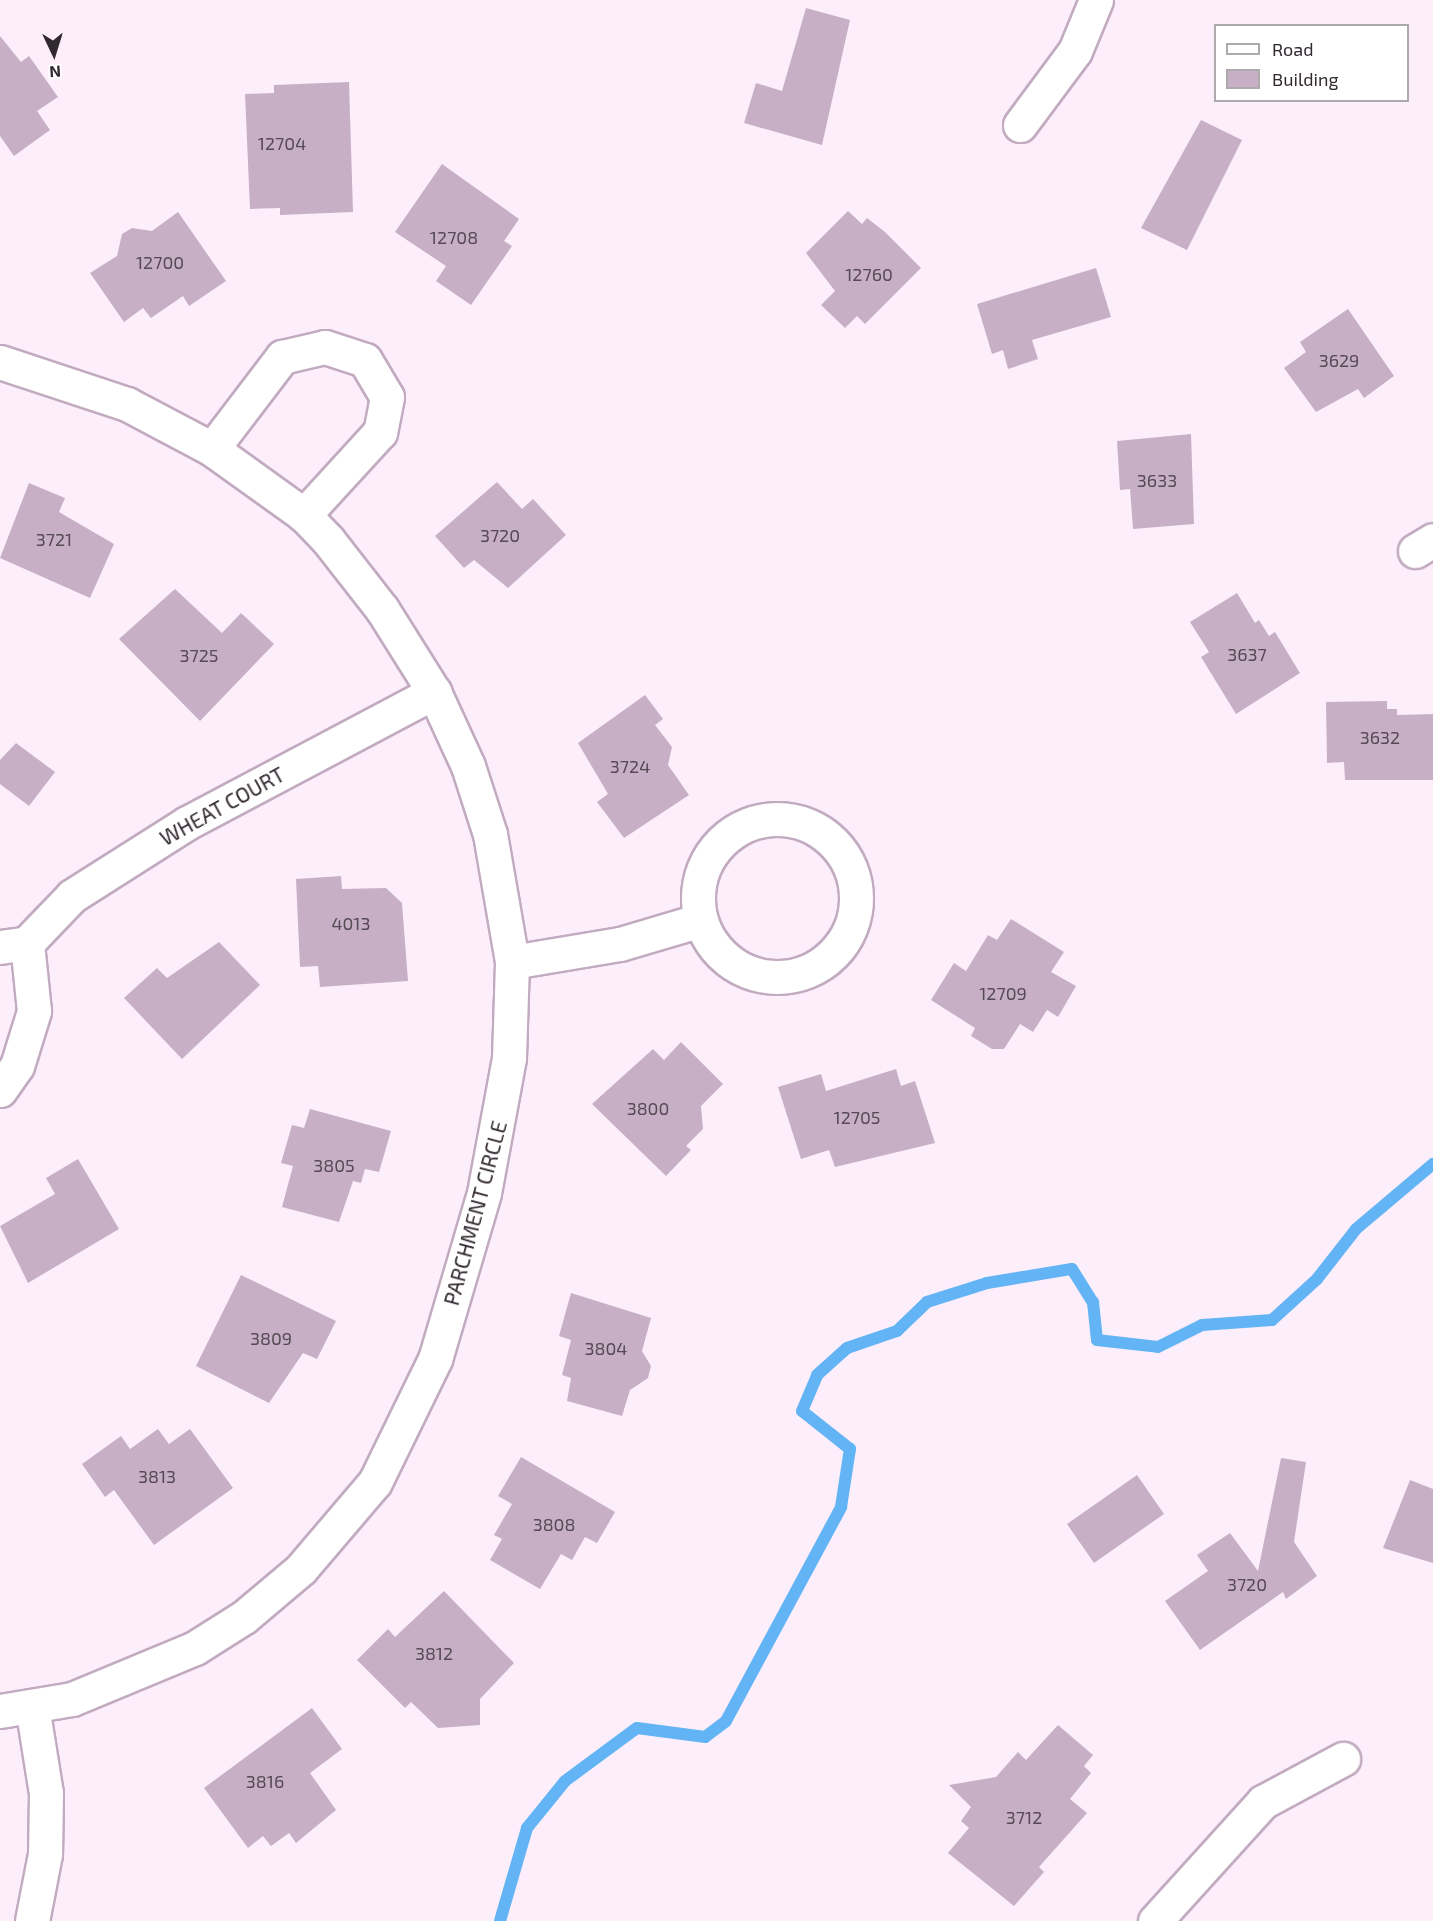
<!DOCTYPE html>
<style>
body{margin:0}
#map{position:relative;width:1433px;height:1921px;overflow:hidden;background:#fdeefb;font-family:"Exo 2",sans-serif}
div>[style]{position:absolute}
.stream>*{height:12px;margin:-6px;padding:0 6px;transform-origin:6px;border-radius:6px;background:#63b4f4}
.building>*{inset:0;background:#c7b0c5}
.roads{filter:drop-shadow(2px 0 #c2abc0) drop-shadow(-2px 0 #c2abc0) drop-shadow(0 2px #c2abc0) drop-shadow(0 -2px #c2abc0)}
.minor>*{height:33px;margin:-16.5px;padding:0 16.5px;transform-origin:16.5px;border-radius:16.5px;background:#fff}
.minor>.ring{margin:-16.5px;padding:0;box-sizing:content-box;background:none;border:33px solid #fff;border-radius:50%}
span{translate:-50% -50%;white-space:nowrap;text-align:center;line-height:1.15;-webkit-text-stroke:4.5px #fff;paint-order:stroke}
.number-label{font-size:18px;color:#564a55}
.number-label span{-webkit-text-stroke-width:0}
.street-label{font-size:21px;color:#312830}
.legend{position:absolute;left:1214px;top:24px;width:195px;height:78px;box-sizing:border-box;background:#fff;border:2px solid #ada9ac;margin:0;padding:8px 10px;list-style:none;font-size:18px;color:#312830}
.legend li{display:flex;align-items:center;gap:12px;height:30px}
.legend b{width:30px;border:2px solid #ada9ac}
.north{position:absolute;left:24px;top:24px;width:60px;height:60px;-webkit-text-stroke:4px #fff;paint-order:stroke;rotate:176deg;font-size:16px;font-weight:700;line-height:24px;text-align:center;color:#312830}
.north::after{content:'';display:block;margin:auto;width:21px;height:27px;background:#312830;clip-path:polygon(50% 0,100% 100%,50% 72%,0 100%)}
</style>
<div id="map">
<div class="stream">
<i style="left:500px;top:1921px;width:97px;rotate:-73.8deg"></i>
<i style="left:527px;top:1828px;width:60px;rotate:-51deg"></i>
<i style="left:565px;top:1781px;width:89px;rotate:-36.4deg"></i>
<i style="left:637px;top:1728px;width:69px;rotate:7.5deg"></i>
<i style="left:705px;top:1737px;width:26px;rotate:-37deg"></i>
<i style="left:726px;top:1721px;width:243px;rotate:-61.7deg"></i>
<i style="left:841px;top:1507px;width:59px;rotate:-81.2deg"></i>
<i style="left:850px;top:1449px;width:61px;rotate:-141.6deg"></i>
<i style="left:802px;top:1411px;width:39px;rotate:-67deg"></i>
<i style="left:817px;top:1375px;width:40px;rotate:-42deg"></i>
<i style="left:847px;top:1348px;width:53px;rotate:-18.8deg"></i>
<i style="left:897px;top:1331px;width:42px;rotate:-44deg"></i>
<i style="left:927px;top:1302px;width:63px;rotate:-17.6deg"></i>
<i style="left:987px;top:1283px;width:86px;rotate:-9.4deg"></i>
<i style="left:1072px;top:1269px;width:39px;rotate:58deg"></i>
<i style="left:1093px;top:1302px;width:38px;rotate:84deg"></i>
<i style="left:1097px;top:1340px;width:61px;rotate:6.5deg"></i>
<i style="left:1158px;top:1347px;width:49px;rotate:-26.6deg"></i>
<i style="left:1202px;top:1325px;width:70px;rotate:-4.1deg"></i>
<i style="left:1272px;top:1320px;width:61px;rotate:-42.3deg"></i>
<i style="left:1317px;top:1279px;width:63px;rotate:-52deg"></i>
<i style="left:1356px;top:1229px;width:101px;rotate:-40.2deg"></i>
</div>
<div class="building">
<i style="clip-path:polygon(806px 8px,850px 20px,822px 145px,744px 123px,756px 83px,782px 91px)"></i>
<i style="clip-path:polygon(0 36px,21px 62px,29px 56px,58px 97px,37px 111px,50px 130px,14px 156px,0 136px)"></i>
<i style="clip-path:polygon(349px 82px,353px 212px,280px 215px,280px 208px,250px 209px,245px 94px,274px 93px,274px 85px)"></i>
<i style="clip-path:polygon(1201px 120px,1242px 140px,1187px 250px,1141px 228px)"></i>
<i style="clip-path:polygon(442px 164px,519px 219px,504px 241px,512px 246px,471px 305px,436px 281px,446px 266px,395px 232px)"></i>
<i style="clip-path:polygon(848px 211px,862px 224px,867px 218px,885px 232px,921px 268px,865px 324px,857px 316px,845px 328px,821px 305px,835px 291px,806px 253px)"></i>
<i style="clip-path:polygon(178px 212px,226px 281px,189px 306px,183px 296px,151px 318px,143px 308px,124px 322px,90px 273px,117px 256px,122px 234px,132px 228px,152px 231px)"></i>
<i style="clip-path:polygon(1096px 268px,1111px 317px,1032px 340px,1038px 359px,1008px 369px,1003px 350px,992px 354px,977px 304px)"></i>
<i style="clip-path:polygon(1348px 309px,1394px 376px,1364px 398px,1358px 389px,1316px 412px,1284px 368px,1306px 352px,1300px 342px)"></i>
<i style="clip-path:polygon(1191px 434px,1194px 524px,1133px 529px,1130px 489px,1120px 490px,1117px 441px)"></i>
<i style="clip-path:polygon(497px 482px,522px 509px,533px 499px,566px 535px,508px 588px,474px 560px,464px 568px,435px 536px)"></i>
<i style="clip-path:polygon(29px 483px,65px 498px,59px 512px,114px 544px,90px 598px,0 558px)"></i>
<i style="clip-path:polygon(175px 589px,222px 633px,241px 613px,274px 644px,200px 721px,119px 639px)"></i>
<i style="clip-path:polygon(1237px 593px,1255px 623px,1259px 620px,1269px 636px,1275px 632px,1300px 673px,1236px 714px,1201px 657px,1209px 652px,1190px 622px)"></i>
<i style="clip-path:polygon(645px 695px,663px 719px,655px 725px,672px 747px,668px 765px,689px 795px,624px 838px,597px 802px,608px 794px,578px 743px)"></i>
<i style="clip-path:polygon(1387px 701px,1387px 709px,1397px 709px,1397px 715px,1433px 714px,1433px 780px,1345px 780px,1344px 762px,1327px 763px,1326px 702px)"></i>
<i style="clip-path:polygon(16px 743px,55px 772px,29px 806px,0 784px,0 760px)"></i>
<i style="clip-path:polygon(341px 876px,342px 889px,386px 888px,402px 903px,408px 981px,320px 987px,318px 966px,300px 967px,296px 879px)"></i>
<i style="clip-path:polygon(1011px 919px,1064px 952px,1051px 972px,1076px 986px,1058px 1017px,1047px 1010px,1033px 1032px,1020px 1024px,1004px 1049px,992px 1049px,971px 1036px,975px 1028px,931px 1000px,954px 963px,966px 971px,988px 935px,997px 940px)"></i>
<i style="clip-path:polygon(219px 942px,260px 985px,182px 1059px,124px 998px,157px 968px,167px 978px)"></i>
<i style="clip-path:polygon(681px 1042px,723px 1084px,701px 1106px,703px 1129px,686px 1146px,691px 1150px,666px 1176px,592px 1104px,653px 1049px,664px 1060px)"></i>
<i style="clip-path:polygon(896px 1069px,901px 1086px,915px 1081px,935px 1143px,835px 1167px,829px 1150px,801px 1159px,778px 1087px,821px 1074px,826px 1091px)"></i>
<i style="clip-path:polygon(310px 1109px,391px 1131px,379px 1172px,365px 1169px,361px 1183px,353px 1181px,339px 1222px,282px 1207px,293px 1166px,281px 1163px,292px 1125px,304px 1128px)"></i>
<i style="clip-path:polygon(78px 1159px,119px 1229px,28px 1283px,0 1226px,55px 1194px,46px 1178px)"></i>
<i style="clip-path:polygon(241px 1275px,336px 1321px,317px 1359px,303px 1353px,269px 1403px,196px 1366px)"></i>
<i style="clip-path:polygon(571px 1293px,651px 1318px,642px 1351px,651px 1366px,648px 1378px,630px 1390px,622px 1416px,567px 1401px,571px 1378px,562px 1375px,571px 1340px,559px 1336px)"></i>
<i style="clip-path:polygon(158px 1429px,169px 1444px,190px 1429px,233px 1488px,154px 1545px,114px 1490px,105px 1497px,82px 1464px,121px 1436px,130px 1449px)"></i>
<i style="clip-path:polygon(521px 1457px,615px 1512px,597px 1543px,585px 1537px,572px 1560px,561px 1554px,540px 1589px,490px 1560px,502px 1539px,494px 1535px,512px 1504px,498px 1496px)"></i>
<i style="clip-path:polygon(1281px 1458px,1306px 1462px,1294px 1542px,1317px 1576px,1286px 1599px,1283px 1592px,1200px 1650px,1165px 1601px,1208px 1571px,1197px 1555px,1230px 1533px,1258px 1571px)"></i>
<i style="clip-path:polygon(1137px 1475px,1164px 1514px,1094px 1563px,1067px 1524px)"></i>
<i style="clip-path:polygon(1410px 1480px,1433px 1489px,1433px 1563px,1383px 1548px)"></i>
<i style="clip-path:polygon(444px 1591px,514px 1663px,480px 1699px,480px 1725px,438px 1728px,411px 1702px,405px 1708px,357px 1660px,388px 1629px,395px 1637px)"></i>
<i style="clip-path:polygon(312px 1708px,342px 1749px,310px 1773px,336px 1810px,296px 1843px,289px 1833px,271px 1846px,263px 1836px,248px 1848px,204px 1788px)"></i>
<i style="clip-path:polygon(1058px 1725px,1093px 1755px,1084px 1766px,1091px 1773px,1070px 1799px,1087px 1813px,1039px 1867px,1044px 1872px,1014px 1906px,948px 1853px,969px 1828px,961px 1821px,971px 1807px,949px 1785px,996px 1777px,1018px 1752px,1026px 1760px)"></i>
</div>
<div class="roads">
<div class="minor">
<i style="left:1020px;top:125px;width:92px;rotate:-53.4deg"></i>
<i style="left:1075px;top:51px;width:55px;rotate:-67.6deg"></i>
<i style="left:0;top:362px;width:134px;rotate:18.3deg"></i>
<i style="left:127px;top:404px;width:96px;rotate:27.9deg"></i>
<i style="left:212px;top:449px;width:113px;rotate:35.7deg"></i>
<i style="left:304px;top:515px;width:35px;rotate:46deg"></i>
<i style="left:328px;top:540px;width:88px;rotate:52deg"></i>
<i style="left:382px;top:609px;width:98px;rotate:57.9deg"></i>
<i style="left:434px;top:692px;width:81px;rotate:65.3deg"></i>
<i style="left:468px;top:766px;width:71px;rotate:72.1deg"></i>
<i style="left:490px;top:834px;width:130px;rotate:80.2deg"></i>
<i style="left:512px;top:962px;width:96px;rotate:91.8deg"></i>
<i style="left:509px;top:1058px;width:137px;rotate:100.5deg"></i>
<i style="left:484px;top:1193px;width:173px;rotate:106.4deg"></i>
<i style="left:435px;top:1359px;width:137px;rotate:116deg"></i>
<i style="left:375px;top:1482px;width:114px;rotate:130.4deg"></i>
<i style="left:301px;top:1569px;width:75px;rotate:139.9deg"></i>
<i style="left:244px;top:1617px;width:58px;rotate:147.7deg"></i>
<i style="left:195px;top:1648px;width:133px;rotate:157.5deg"></i>
<i style="left:72px;top:1699px;width:73px;rotate:170.5deg"></i>
<i style="left:212px;top:449px;width:116px;rotate:-52.7deg"></i>
<i style="left:282px;top:357px;width:44px;rotate:-13.1deg"></i>
<i style="left:325px;top:347px;width:42px;rotate:18deg"></i>
<i style="left:365px;top:360px;width:43px;rotate:59.3deg"></i>
<i style="left:387px;top:397px;width:36px;rotate:101deg"></i>
<i style="left:380px;top:432px;width:113px;rotate:132.5deg"></i>
<i style="left:1415px;top:551px;width:21px;rotate:-31deg"></i>
<i class="ring" style="left:698px;top:819px;width:125px;height:125px"></i>
<i style="left:0;top:947px;width:27px;rotate:-8deg"></i>
<i style="left:27px;top:943px;width:65px;rotate:-46.2deg"></i>
<i style="left:72px;top:896px;width:136px;rotate:-32.4deg"></i>
<i style="left:187px;top:823px;width:280px;rotate:-27.9deg"></i>
<i style="left:512px;top:962px;width:109px;rotate:-9.5deg"></i>
<i style="left:620px;top:944px;width:84px;rotate:-16.5deg"></i>
<i style="left:0;top:1090px;width:29px;rotate:-55deg"></i>
<i style="left:17px;top:1066px;width:58px;rotate:-72.8deg"></i>
<i style="left:34px;top:1011px;width:68px;rotate:-95.9deg"></i>
<i style="left:32px;top:1706px;width:88px;rotate:80.9deg"></i>
<i style="left:46px;top:1793px;width:61px;rotate:90.9deg"></i>
<i style="left:45px;top:1854px;width:68px;rotate:101deg"></i>
<i style="left:1155px;top:1921px;width:161px;rotate:-47.8deg"></i>
<i style="left:1263px;top:1802px;width:91px;rotate:-28.3deg"></i>
</div>
</div>
<div class="number-label">
<span style="left:282px;top:143px">12704</span>
<span style="left:454px;top:237px">12708</span>
<span style="left:160px;top:262px">12700</span>
<span style="left:869px;top:274px">12760</span>
<span style="left:1339px;top:360px">3629</span>
<span style="left:1157px;top:480px">3633</span>
<span style="left:500px;top:535px">3720</span>
<span style="left:54px;top:539px">3721</span>
<span style="left:1247px;top:654px">3637</span>
<span style="left:199px;top:655px">3725</span>
<span style="left:1380px;top:737px">3632</span>
<span style="left:630px;top:766px">3724</span>
<span style="left:351px;top:923px">4013</span>
<span style="left:1003px;top:993px">12709</span>
<span style="left:648px;top:1108px">3800</span>
<span style="left:857px;top:1117px">12705</span>
<span style="left:334px;top:1165px">3805</span>
<span style="left:271px;top:1338px">3809</span>
<span style="left:606px;top:1348px">3804</span>
<span style="left:157px;top:1476px">3813</span>
<span style="left:554px;top:1524px">3808</span>
<span style="left:1247px;top:1584px">3720</span>
<span style="left:434px;top:1653px">3812</span>
<span style="left:265px;top:1781px">3816</span>
<span style="left:1024px;top:1817px">3712</span>
</div>
<div class="street-label">
<span style="left:222px;top:806px;rotate:-29deg">WHEAT COURT</span>
<span style="left:475px;top:1213px;rotate:-75deg">PARCHMENT CIRCLE</span>
</div>
<ul class="legend">
<li><b style="height:8px;background:#fff"></b>Road</li>
<li><b style="height:16px;background:#c7b0c5"></b>Building</li>
</ul>
<div class="north">N</div>
</div>
